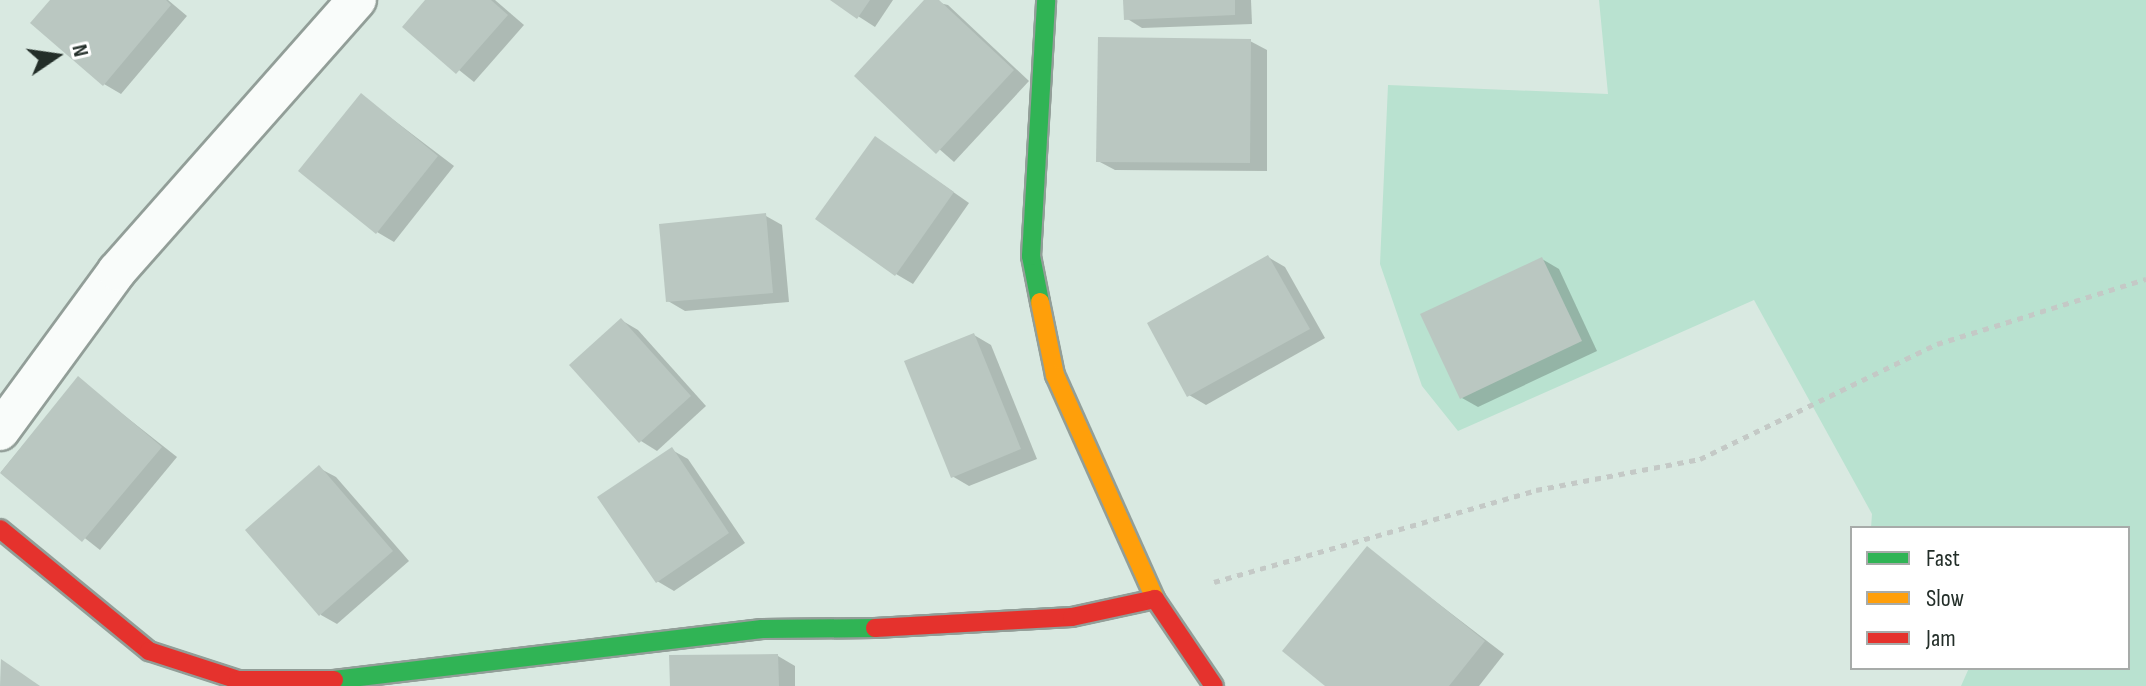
<!DOCTYPE html>
<style>
body{margin:0}
#map{position:relative;width:2146px;height:686px;overflow:hidden;background:#d9e9e1;font-family:"Sofia Sans Condensed",sans-serif}
div>[style]{position:absolute}
.green>*{inset:0;background:#b9e2d0}
.shadow>*{inset:0;background:#0003}
.building>*{inset:0;background:#bac7c1}
.path>*{height:5px;margin-top:-2.5px;transform-origin:0;background:repeating-linear-gradient(90deg,#c4c9c6 0 6px,transparent 0 12px)}
.roads{filter:drop-shadow(2px 0 #929e98) drop-shadow(-2px 0 #929e98) drop-shadow(0 2px #929e98) drop-shadow(0 -2px #929e98)}
.lane>*{height:38px;margin:-19px;padding:0 19px;transform-origin:19px;border-radius:19px;background:#f9fcfa}
.fast>*{height:18px;margin:-9px;padding:0 9px;transform-origin:9px;border-radius:9px;background:#30b455}
.slow>*{height:18px;margin:-9px;padding:0 9px;transform-origin:9px;border-radius:9px;background:#ff9f0a}
.jam>*{height:18px;margin:-9px;padding:0 9px;transform-origin:9px;border-radius:9px;background:#e5322d}
span{translate:-50% -50%;white-space:nowrap;text-align:center;line-height:1.15;-webkit-text-stroke:8px #fff;paint-order:stroke}
.legend{position:absolute;left:1850px;top:526px;width:280px;height:144px;box-sizing:border-box;background:#fff;border:2px solid #a7aba9;margin:0;padding:10px 14px;list-style:none;font-size:24px;color:#232e29}
.legend li{display:flex;align-items:center;gap:16px;height:40px}
.legend b{width:40px;border:2px solid #a7aba9}
.north{position:absolute;left:16px;top:16px;width:80px;height:80px;-webkit-text-stroke:6px #fff;paint-order:stroke;rotate:77deg;font-size:22px;font-weight:700;line-height:32px;text-align:center;color:#232e29}
.north::after{content:'';display:block;margin:auto;width:28px;height:36px;background:#232e29;clip-path:polygon(50% 0,100% 100%,50% 72%,0 100%)}
</style>
<div id="map">
<div class="green">
<i style="clip-path:polygon(1599px 0,2146px 0,2146px 686px,1961px 686px,1969px 668px,2128px 668px,2128px 528px,1871px 528px,1872px 514px,1754px 300px,1458px 431px,1422px 386px,1380px 264px,1388px 85px,1608px 94px)"></i>
</div>
<div class="shadow">
<i style="clip-path:polygon(53px 0,168px 0,187px 16px,121px 94px,104px 84px)"></i>
<i style="clip-path:polygon(427px 0,495px 0,524px 25px,474px 82px,404px 26px)"></i>
<i style="clip-path:polygon(833px 0,893px 0,875px 27px)"></i>
<i style="clip-path:polygon(927px 0,948px 5px,1029px 81px,954px 162px,856px 76px)"></i>
<i style="clip-path:polygon(1125px 0,1251px 0,1252px 24px,1142px 28px,1126px 18px)"></i>
<i style="clip-path:polygon(1250px 41px,1267px 50px,1267px 171px,1115px 170px,1098px 161px)"></i>
<i style="clip-path:polygon(362px 96px,454px 166px,394px 242px,377px 232px)"></i>
<i style="clip-path:polygon(876px 138px,969px 203px,913px 284px,896px 274px)"></i>
<i style="clip-path:polygon(766px 216px,782px 225px,789px 302px,685px 311px,668px 301px)"></i>
<i style="clip-path:polygon(1268px 257px,1285px 267px,1325px 338px,1206px 405px,1189px 395px)"></i>
<i style="clip-path:polygon(1542px 259px,1559px 269px,1597px 351px,1478px 407px,1462px 398px)"></i>
<i style="clip-path:polygon(621px 320px,638px 330px,706px 406px,657px 451px,641px 441px)"></i>
<i style="clip-path:polygon(974px 335px,991px 345px,1037px 459px,969px 486px,952px 476px)"></i>
<i style="clip-path:polygon(78px 379px,177px 457px,100px 550px,1px 472px)"></i>
<i style="clip-path:polygon(672px 450px,688px 459px,745px 543px,674px 591px,657px 581px)"></i>
<i style="clip-path:polygon(319px 468px,336px 477px,409px 561px,337px 624px,321px 615px)"></i>
<i style="clip-path:polygon(1367px 549px,1504px 654px,1479px 686px,1328px 686px)"></i>
<i style="clip-path:polygon(778px 656px,795px 666px,795px 686px,672px 686px)"></i>
</div>
<div class="building">
<i style="clip-path:polygon(50px 0,166px 0,171px 5px,103px 86px,30px 23px)"></i>
<i style="clip-path:polygon(425px 0,491px 0,508px 15px,456px 74px,402px 27px)"></i>
<i style="clip-path:polygon(830px 0,870px 0,857px 19px)"></i>
<i style="clip-path:polygon(924px 0,939px 0,1014px 70px,936px 154px,854px 76px)"></i>
<i style="clip-path:polygon(1123px 0,1235px 0,1235px 15px,1124px 20px)"></i>
<i style="clip-path:polygon(1098px 37px,1251px 39px,1250px 163px,1096px 162px)"></i>
<i style="clip-path:polygon(361px 93px,438px 156px,376px 234px,298px 171px)"></i>
<i style="clip-path:polygon(875px 136px,954px 192px,895px 276px,815px 219px)"></i>
<i style="clip-path:polygon(766px 213px,773px 293px,666px 302px,659px 224px)"></i>
<i style="clip-path:polygon(1268px 255px,1310px 329px,1187px 397px,1147px 323px)"></i>
<i style="clip-path:polygon(1542px 257px,1582px 341px,1460px 399px,1420px 314px)"></i>
<i style="clip-path:polygon(621px 318px,691px 396px,639px 443px,569px 365px)"></i>
<i style="clip-path:polygon(974px 333px,1021px 449px,951px 478px,904px 361px)"></i>
<i style="clip-path:polygon(78px 376px,162px 447px,82px 542px,0 473px)"></i>
<i style="clip-path:polygon(672px 447px,729px 533px,656px 583px,597px 497px)"></i>
<i style="clip-path:polygon(319px 465px,393px 551px,319px 616px,245px 530px)"></i>
<i style="clip-path:polygon(1367px 546px,1485px 641px,1449px 686px,1325px 686px,1282px 651px)"></i>
<i style="clip-path:polygon(778px 654px,779px 686px,670px 686px,669px 655px)"></i>
<i style="clip-path:polygon(1px 659px,40px 686px,0 686px)"></i>
</div>
<div class="path">
<i style="left:1214px;top:582px;width:335px;rotate:-15.9deg"></i>
<i style="left:1536px;top:490px;width:167px;rotate:-10.7deg"></i>
<i style="left:1700px;top:459px;width:263px;rotate:-25.9deg"></i>
<i style="left:1937px;top:344px;width:219px;rotate:-17.3deg"></i>
</div>
<div class="roads">
<div class="lane">
<i style="left:0;top:431px;width:198px;rotate:-53.8deg"></i>
<i style="left:117px;top:271px;width:362px;rotate:-48.5deg"></i>
</div>
<div class="fast">
<i style="left:1040px;top:302px;width:47px;rotate:-101.1deg"></i>
<i style="left:1031px;top:256px;width:256px;rotate:-86.6deg"></i>
<i style="left:334px;top:680px;width:431px;rotate:-6.8deg"></i>
<i style="left:762px;top:629px;width:113px;rotate:-0.5deg"></i>
</div>
<div class="slow">
<i style="left:1040px;top:302px;width:75px;rotate:78.4deg"></i>
<i style="left:1055px;top:375px;width:245px;rotate:65.9deg"></i>
</div>
<div class="jam">
<i style="left:0;top:529px;width:193px;rotate:39.3deg"></i>
<i style="left:149px;top:651px;width:94px;rotate:18deg"></i>
<i style="left:238px;top:680px;width:96px"></i>
<i style="left:875px;top:628px;width:197px;rotate:-3.2deg"></i>
<i style="left:1072px;top:617px;width:85px;rotate:-12.2deg"></i>
<i style="left:1155px;top:599px;width:105px;rotate:55.9deg"></i>
</div>
</div>
<ul class="legend">
<li><b style="height:10px;background:#30b455"></b>Fast</li>
<li><b style="height:10px;background:#ff9f0a"></b>Slow</li>
<li><b style="height:10px;background:#e5322d"></b>Jam</li>
</ul>
<div class="north">N</div>
</div>
